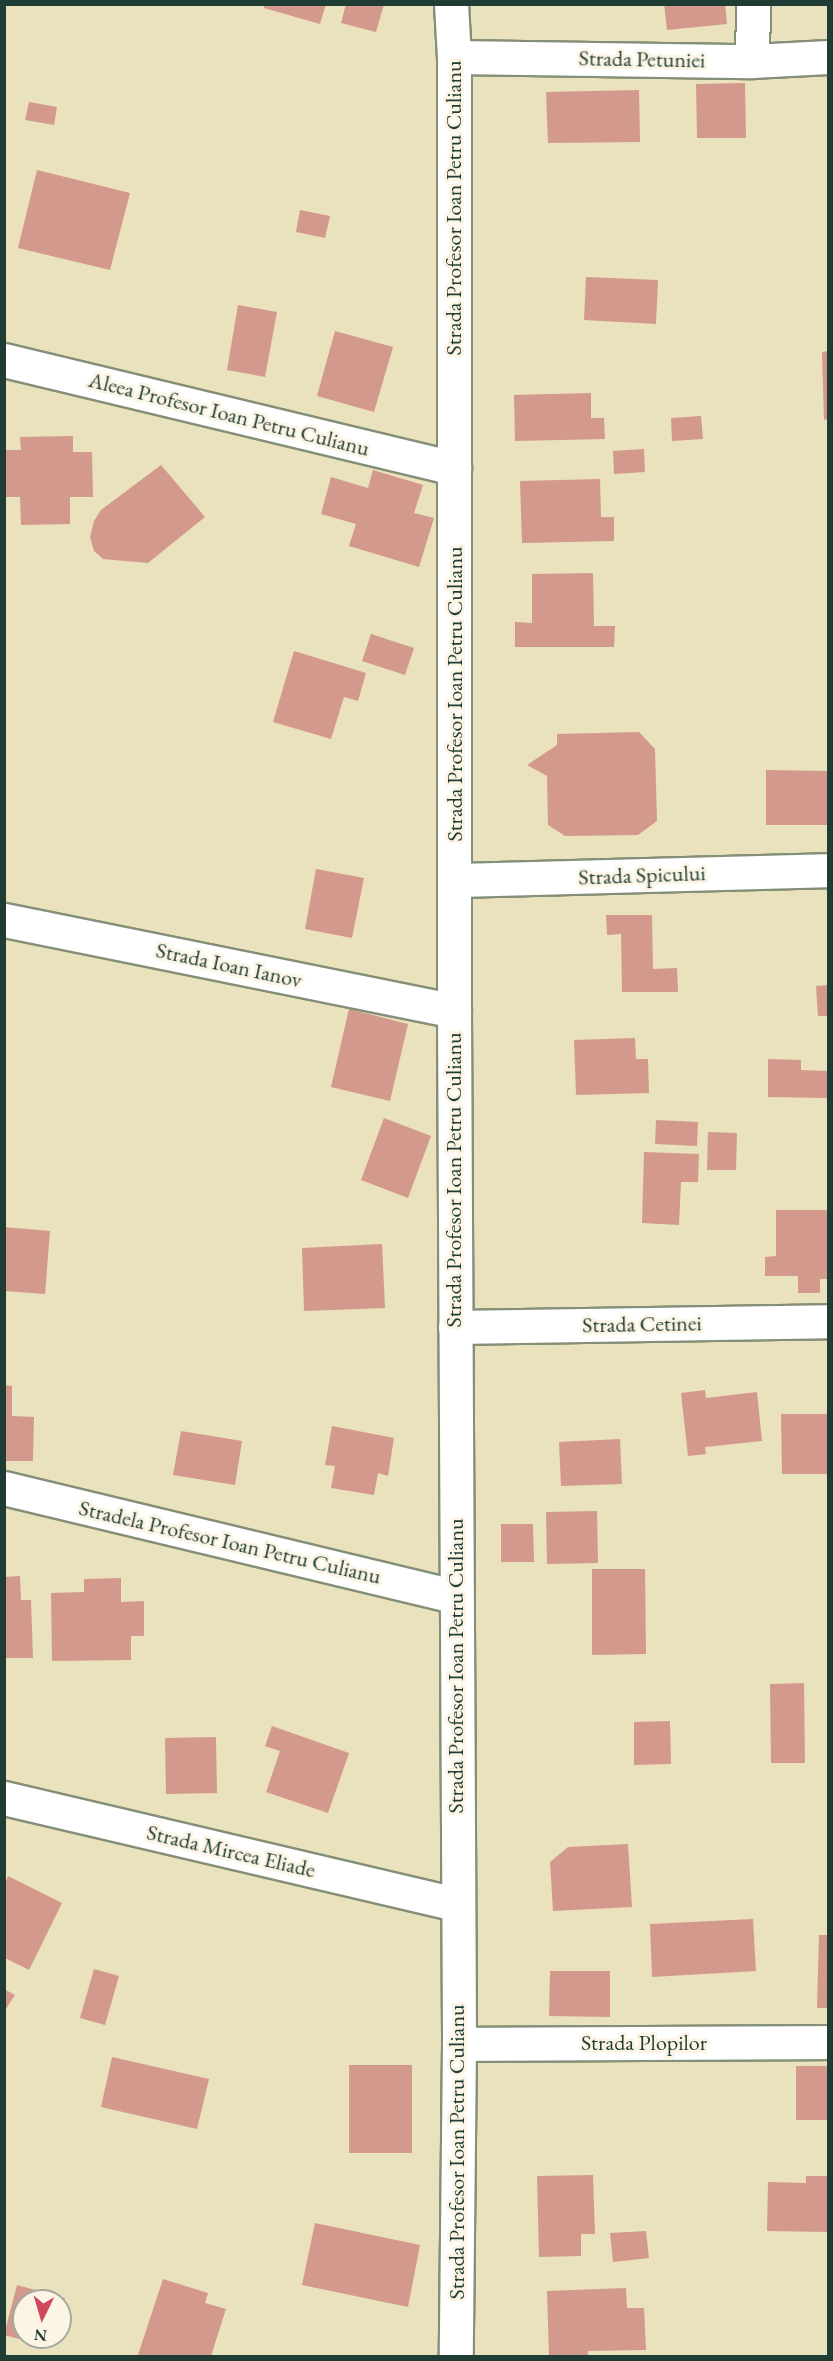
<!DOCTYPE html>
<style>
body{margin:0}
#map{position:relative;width:833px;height:2361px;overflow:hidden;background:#eae1bd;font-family:"EB Garamond",serif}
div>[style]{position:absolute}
.building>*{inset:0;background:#d3998d}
.roads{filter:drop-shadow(2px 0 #848f78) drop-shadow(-2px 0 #848f78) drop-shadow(0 2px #848f78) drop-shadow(0 -2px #848f78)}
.minor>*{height:33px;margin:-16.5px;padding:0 16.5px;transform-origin:16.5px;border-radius:16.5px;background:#fff}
span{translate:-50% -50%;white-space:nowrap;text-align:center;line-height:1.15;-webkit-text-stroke:6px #fcf5e5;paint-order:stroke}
.street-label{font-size:22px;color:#1f3d34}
.frame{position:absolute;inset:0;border:6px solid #1f3d34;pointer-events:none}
.north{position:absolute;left:12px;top:2289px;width:60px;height:60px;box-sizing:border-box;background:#fcf5e5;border:2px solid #a4ab9e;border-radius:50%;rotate:185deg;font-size:16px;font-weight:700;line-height:24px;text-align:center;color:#1f3d34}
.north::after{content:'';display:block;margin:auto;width:21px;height:27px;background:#d1495b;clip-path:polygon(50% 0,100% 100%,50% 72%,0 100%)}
</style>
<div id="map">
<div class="building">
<i style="clip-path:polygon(265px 4px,326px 4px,320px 24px,264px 8px)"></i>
<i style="clip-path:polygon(346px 4px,384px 4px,376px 32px,341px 23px)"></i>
<i style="clip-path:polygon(664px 4px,725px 4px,727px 24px,667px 30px)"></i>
<i style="clip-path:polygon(745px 83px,746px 138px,697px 138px,696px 84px)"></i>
<i style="clip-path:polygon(639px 90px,640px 142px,548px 143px,546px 92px)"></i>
<i style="clip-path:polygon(29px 102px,57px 107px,54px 125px,25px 120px)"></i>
<i style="clip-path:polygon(37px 170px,130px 193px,110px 270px,18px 248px)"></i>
<i style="clip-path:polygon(300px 210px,330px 216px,325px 238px,296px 232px)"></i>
<i style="clip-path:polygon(586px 277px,658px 280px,656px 324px,584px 320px)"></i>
<i style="clip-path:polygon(238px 305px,277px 312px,265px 377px,227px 370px)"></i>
<i style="clip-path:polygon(335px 331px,393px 347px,374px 412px,317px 396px)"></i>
<i style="clip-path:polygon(828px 351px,828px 419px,824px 420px,822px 352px)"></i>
<i style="clip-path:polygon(591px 393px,591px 418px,604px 418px,605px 439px,515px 441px,514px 395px)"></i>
<i style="clip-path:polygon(701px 416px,703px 439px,672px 441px,671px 418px)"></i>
<i style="clip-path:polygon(73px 436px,73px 452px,92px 452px,93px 497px,70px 497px,70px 524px,21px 525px,20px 497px,4px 497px,4px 450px,21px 450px,20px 437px)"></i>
<i style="clip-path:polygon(644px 449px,645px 472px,614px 474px,613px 451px)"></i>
<i style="clip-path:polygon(161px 465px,205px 517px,148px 563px,103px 559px,94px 551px,90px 537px,94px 521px,101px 510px)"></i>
<i style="clip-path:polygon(373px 470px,423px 485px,414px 513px,434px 518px,419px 567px,349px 546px,356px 524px,321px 514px,331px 477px,368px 488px)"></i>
<i style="clip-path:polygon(600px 479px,601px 517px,614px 517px,614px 541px,522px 543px,520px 481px)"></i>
<i style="clip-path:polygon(593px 573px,594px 626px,615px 626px,614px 647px,515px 647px,515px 622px,532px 623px,532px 574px)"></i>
<i style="clip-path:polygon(371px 634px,414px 648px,405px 675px,362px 661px)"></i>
<i style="clip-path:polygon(294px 651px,366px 673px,358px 701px,344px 697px,331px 739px,273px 722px)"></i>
<i style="clip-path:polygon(639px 732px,655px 749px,657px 821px,638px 835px,565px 836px,548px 825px,547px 776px,527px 765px,557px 745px,557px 734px)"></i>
<i style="clip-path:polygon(766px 770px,828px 771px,828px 825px,766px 825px)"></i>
<i style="clip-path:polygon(316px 869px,364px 878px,352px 938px,305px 929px)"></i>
<i style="clip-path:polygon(606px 915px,652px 915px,653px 969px,677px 968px,678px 992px,622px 992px,621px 934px,607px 935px)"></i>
<i style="clip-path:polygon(828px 985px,828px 1016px,818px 1016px,816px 986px)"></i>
<i style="clip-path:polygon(349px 1009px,408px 1024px,390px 1101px,331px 1087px)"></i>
<i style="clip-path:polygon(635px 1038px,636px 1059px,648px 1059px,649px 1093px,576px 1095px,574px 1040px)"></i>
<i style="clip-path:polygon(768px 1059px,801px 1060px,801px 1070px,828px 1071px,827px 1098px,768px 1097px)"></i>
<i style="clip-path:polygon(384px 1118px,431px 1136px,408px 1198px,361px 1180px)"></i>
<i style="clip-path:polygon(656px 1120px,698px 1122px,697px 1146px,655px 1144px)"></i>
<i style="clip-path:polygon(708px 1132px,737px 1133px,736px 1170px,707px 1170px)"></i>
<i style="clip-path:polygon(644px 1152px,699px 1154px,698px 1182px,681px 1182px,679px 1225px,642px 1223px)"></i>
<i style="clip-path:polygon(776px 1210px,828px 1210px,828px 1279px,820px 1279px,820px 1293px,798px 1293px,798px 1276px,765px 1276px,765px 1257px,776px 1256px)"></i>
<i style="clip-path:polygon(4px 1227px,50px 1231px,45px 1294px,4px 1291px)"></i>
<i style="clip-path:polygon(382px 1244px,385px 1308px,304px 1311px,302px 1248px)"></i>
<i style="clip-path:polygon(4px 1385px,12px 1386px,12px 1416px,34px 1417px,33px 1461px,4px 1461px)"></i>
<i style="clip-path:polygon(705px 1390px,706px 1398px,757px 1392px,762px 1441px,705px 1447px,706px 1454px,688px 1456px,681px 1393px)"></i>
<i style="clip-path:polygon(781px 1414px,828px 1414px,828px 1474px,782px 1474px)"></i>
<i style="clip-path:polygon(332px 1426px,394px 1438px,388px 1476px,378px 1473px,374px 1495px,331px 1488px,335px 1466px,325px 1465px)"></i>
<i style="clip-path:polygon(181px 1431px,242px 1441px,235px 1485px,173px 1475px)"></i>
<i style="clip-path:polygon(620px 1439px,622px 1484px,561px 1486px,559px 1442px)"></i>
<i style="clip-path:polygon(597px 1511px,598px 1563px,547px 1564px,546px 1512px)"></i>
<i style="clip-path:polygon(501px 1524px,533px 1524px,534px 1562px,501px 1562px)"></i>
<i style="clip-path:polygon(592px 1569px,645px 1569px,646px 1654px,592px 1655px)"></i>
<i style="clip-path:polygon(20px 1576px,21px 1600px,31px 1600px,33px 1658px,4px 1658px,4px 1577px)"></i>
<i style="clip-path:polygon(121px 1578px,121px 1602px,144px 1601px,144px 1636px,131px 1636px,131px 1660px,52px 1661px,51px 1593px,84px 1592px,84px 1579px)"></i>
<i style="clip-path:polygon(804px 1683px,805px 1763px,771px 1763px,770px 1684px)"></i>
<i style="clip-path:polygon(670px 1721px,671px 1764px,634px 1765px,634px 1722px)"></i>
<i style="clip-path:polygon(272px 1726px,349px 1753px,328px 1813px,266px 1792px,280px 1751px,265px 1746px)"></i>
<i style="clip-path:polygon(216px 1737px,217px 1793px,166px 1794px,165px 1738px)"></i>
<i style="clip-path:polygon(628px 1844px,632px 1907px,553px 1911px,550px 1862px,568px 1847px)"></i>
<i style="clip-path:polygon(8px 1876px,62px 1903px,29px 1970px,5px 1958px,5px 1884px)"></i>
<i style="clip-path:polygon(753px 1919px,756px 1971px,652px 1977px,650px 1924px)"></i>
<i style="clip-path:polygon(819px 1935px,828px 1935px,828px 2008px,817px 2008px)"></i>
<i style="clip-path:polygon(94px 1969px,119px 1976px,105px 2025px,80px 2018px)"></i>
<i style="clip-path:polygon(550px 1971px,610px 1971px,610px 2017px,549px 2016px)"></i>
<i style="clip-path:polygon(4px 1989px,15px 1995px,4px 2012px)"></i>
<i style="clip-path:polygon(112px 2057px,209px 2079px,197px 2129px,101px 2107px)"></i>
<i style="clip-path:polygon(349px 2065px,412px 2065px,412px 2153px,349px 2153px)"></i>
<i style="clip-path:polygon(796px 2066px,828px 2066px,828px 2120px,796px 2120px)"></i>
<i style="clip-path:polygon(593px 2175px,595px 2234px,581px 2234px,581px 2256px,539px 2257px,537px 2176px)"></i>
<i style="clip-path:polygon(806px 2176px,828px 2176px,828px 2232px,767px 2231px,768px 2182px,806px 2183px)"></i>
<i style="clip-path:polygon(315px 2223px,420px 2245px,408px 2307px,302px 2285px)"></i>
<i style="clip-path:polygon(646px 2231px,649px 2258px,613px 2262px,610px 2233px)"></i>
<i style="clip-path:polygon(163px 2279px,208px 2293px,205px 2303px,226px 2309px,211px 2356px,138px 2355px)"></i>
<i style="clip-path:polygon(17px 2285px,65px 2298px,61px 2313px,60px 2301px,24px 2301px,24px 2337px,53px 2337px,50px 2347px,4px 2335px)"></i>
<i style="clip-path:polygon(626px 2288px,627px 2308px,644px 2308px,646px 2350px,588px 2351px,588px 2356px,549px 2356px,547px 2291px)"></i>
</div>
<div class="roads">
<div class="minor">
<i style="left:451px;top:4px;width:53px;rotate:86.8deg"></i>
<i style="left:454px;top:57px;width:954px;rotate:90deg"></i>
<i style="left:454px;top:1011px;width:1033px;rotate:89.72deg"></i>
<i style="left:459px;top:2044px;width:312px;rotate:90.6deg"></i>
<i style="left:454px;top:57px;width:298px;rotate:0.8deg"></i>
<i style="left:752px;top:61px;width:76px;rotate:-3deg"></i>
<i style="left:752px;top:61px;width:57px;rotate:-89deg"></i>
<i style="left:4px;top:360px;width:463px;rotate:13.5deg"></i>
<i style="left:456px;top:880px;width:372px;rotate:-1.5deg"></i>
<i style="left:4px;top:920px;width:459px;rotate:11.4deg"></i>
<i style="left:455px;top:1327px;width:373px;rotate:-0.9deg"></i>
<i style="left:4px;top:1488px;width:464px;rotate:13.5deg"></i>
<i style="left:4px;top:1798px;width:465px;rotate:13.2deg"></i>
<i style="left:459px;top:2044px;width:369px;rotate:-0.3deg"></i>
</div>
</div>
<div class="street-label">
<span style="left:642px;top:59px;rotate:1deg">Strada Petuniei</span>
<span style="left:454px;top:208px;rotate:-90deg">Strada Profesor Ioan Petru Culianu</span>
<span style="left:229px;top:414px;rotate:14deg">Aleea Profesor Ioan Petru Culianu</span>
<span style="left:455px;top:694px;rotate:-90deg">Strada Profesor Ioan Petru Culianu</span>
<span style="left:642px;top:875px;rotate:-2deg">Strada Spicului</span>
<span style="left:229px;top:965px;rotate:12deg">Strada Ioan Ianov</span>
<span style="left:454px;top:1180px;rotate:-90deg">Strada Profesor Ioan Petru Culianu</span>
<span style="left:642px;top:1324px;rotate:-1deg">Strada Cetinei</span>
<span style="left:230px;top:1542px;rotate:13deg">Stradela Profesor Ioan Petru Culianu</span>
<span style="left:456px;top:1666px;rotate:-90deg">Strada Profesor Ioan Petru Culianu</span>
<span style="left:231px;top:1851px;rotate:13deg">Strada Mircea Eliade</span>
<span style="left:644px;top:2043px">Strada Plopilor</span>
<span style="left:457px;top:2152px;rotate:-90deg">Strada Profesor Ioan Petru Culianu</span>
</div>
<div class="frame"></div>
<div class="north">N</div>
</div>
